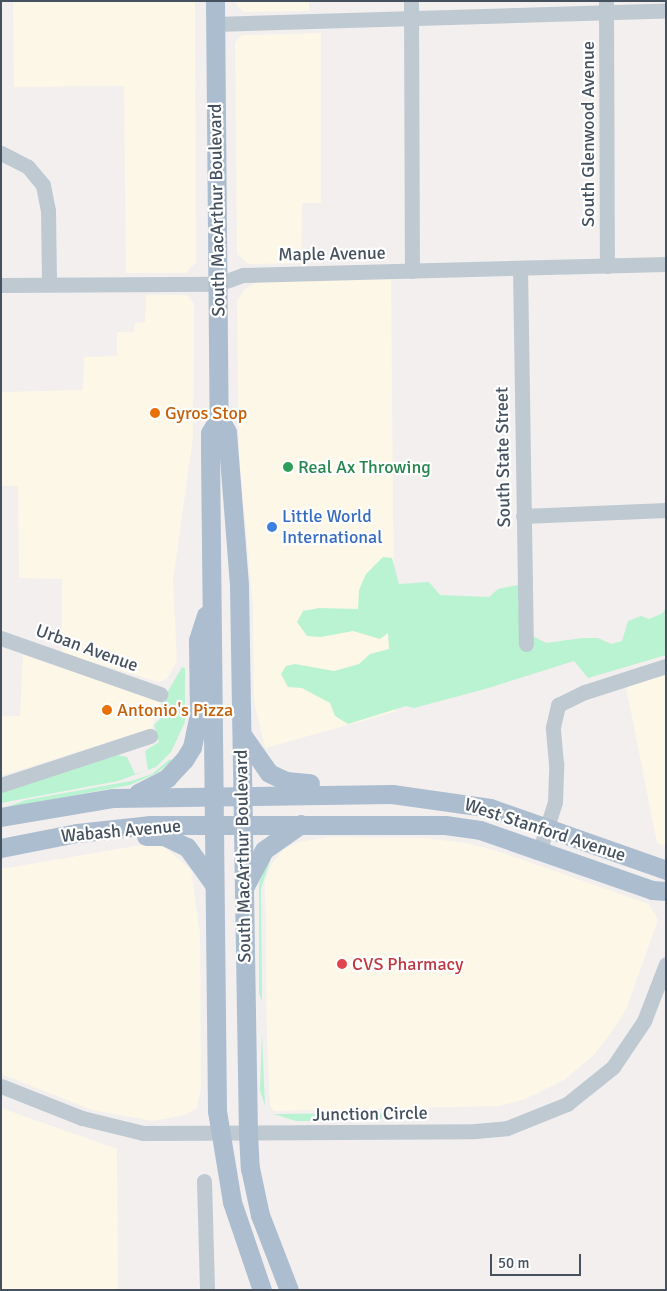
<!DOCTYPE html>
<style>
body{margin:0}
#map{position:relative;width:667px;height:1291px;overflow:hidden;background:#f2efee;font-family:Signika,sans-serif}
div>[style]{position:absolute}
.commercial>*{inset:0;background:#fdf7e7}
.green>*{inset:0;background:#b9f3d1}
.minor>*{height:15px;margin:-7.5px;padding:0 7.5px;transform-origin:7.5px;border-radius:7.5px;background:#bec9d2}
.major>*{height:19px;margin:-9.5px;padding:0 9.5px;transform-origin:9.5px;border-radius:9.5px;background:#acbdd0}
.dots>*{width:14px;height:14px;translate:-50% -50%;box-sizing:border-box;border:2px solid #fff;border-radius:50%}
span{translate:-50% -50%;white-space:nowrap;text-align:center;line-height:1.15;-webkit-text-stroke:4.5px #fff;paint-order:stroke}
.street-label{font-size:18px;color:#45515e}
.food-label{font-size:18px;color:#c56008}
.left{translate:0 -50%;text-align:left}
.leisure-label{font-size:18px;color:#27864d}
.shop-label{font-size:18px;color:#366cbe}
.health-label{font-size:18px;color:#be3a42}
.frame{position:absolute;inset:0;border:2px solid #45515e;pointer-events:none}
.scale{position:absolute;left:490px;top:1254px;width:91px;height:22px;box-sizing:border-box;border:2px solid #45515e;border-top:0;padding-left:6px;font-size:15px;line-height:18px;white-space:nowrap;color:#45515e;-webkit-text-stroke:4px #fff;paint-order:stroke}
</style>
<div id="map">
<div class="commercial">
<i style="clip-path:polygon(13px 1px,195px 1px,196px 262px,186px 273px,126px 273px,124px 86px,14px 87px)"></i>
<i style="clip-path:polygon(234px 1px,309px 1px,309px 11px,243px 12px)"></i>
<i style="clip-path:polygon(321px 33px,321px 203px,302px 203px,301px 263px,248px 264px,237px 254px,235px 42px,242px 35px)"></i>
<i style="clip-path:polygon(391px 278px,395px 712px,265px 748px,254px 702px,253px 606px,239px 457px,237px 301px,245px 289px,257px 282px)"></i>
<i style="clip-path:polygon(146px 295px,187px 295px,194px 304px,193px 437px,173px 581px,177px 661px,167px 679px,159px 682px,62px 653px,62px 579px,19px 578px,18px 486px,1px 486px,1px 392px,83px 390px,84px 357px,117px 356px,117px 332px,134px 332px,135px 323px,145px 322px)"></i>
<i style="clip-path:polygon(23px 655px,161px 701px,152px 728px,1px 776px,1px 716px,20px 716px)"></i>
<i style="clip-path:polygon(666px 674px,666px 846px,657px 843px,626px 687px)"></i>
<i style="clip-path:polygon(330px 837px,423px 838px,467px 843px,500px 852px,649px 904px,658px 920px,626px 1009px,616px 1026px,595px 1054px,564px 1080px,523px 1100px,499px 1106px,274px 1111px,270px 1106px,267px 1042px,265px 882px,271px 865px,284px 849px,299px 842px)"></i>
<i style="clip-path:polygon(147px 844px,166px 848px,191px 870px,200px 933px,201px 1088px,197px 1108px,185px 1115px,153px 1121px,92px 1110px,1px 1074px,1px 869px)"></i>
<i style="clip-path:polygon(1px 1108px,117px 1149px,118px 1290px,1px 1290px)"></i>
</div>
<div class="green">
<i style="clip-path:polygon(383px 557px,392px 558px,399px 584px,429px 582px,440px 595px,489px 597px,498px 589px,518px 585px,533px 636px,546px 643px,582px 638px,598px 638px,611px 644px,622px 641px,628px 621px,641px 616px,649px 619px,663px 613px,666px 606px,666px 655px,588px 678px,574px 661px,485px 689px,414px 708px,406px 706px,348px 724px,335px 716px,330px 703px,302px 688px,288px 687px,281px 674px,286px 666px,295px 664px,334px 671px,359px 664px,370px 654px,389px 649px,388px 633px,380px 639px,353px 631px,321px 637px,307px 636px,297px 622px,303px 611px,319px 608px,358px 609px,359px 590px,366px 574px)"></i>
<i style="clip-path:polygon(182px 667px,185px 668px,185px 722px,171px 752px,156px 767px,118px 781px,1px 803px,1px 793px,118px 755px,127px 757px,135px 774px,148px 770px,145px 751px,159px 742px,154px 725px,161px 718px,158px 714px,163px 700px)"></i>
<i style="clip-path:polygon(170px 759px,172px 761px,157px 773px,130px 785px,1px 809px,26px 800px,131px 781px,152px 774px)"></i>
<i style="clip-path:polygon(269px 856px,271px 858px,261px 889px,262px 1001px,259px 994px,259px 883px)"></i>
<i style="clip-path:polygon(262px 1034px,265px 1106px,260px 1090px)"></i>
<i style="clip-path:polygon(384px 1113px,380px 1121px,296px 1121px,274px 1114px)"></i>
</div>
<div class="minor">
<i style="left:411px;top:1px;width:270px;rotate:89.8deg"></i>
<i style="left:606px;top:1px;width:265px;rotate:89.8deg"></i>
<i style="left:215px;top:24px;width:451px;rotate:-1.7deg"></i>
<i style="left:1px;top:153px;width:30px;rotate:27deg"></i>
<i style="left:28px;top:167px;width:23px;rotate:50deg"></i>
<i style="left:43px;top:185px;width:25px;rotate:79deg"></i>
<i style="left:48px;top:210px;width:74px;rotate:89.2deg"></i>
<i style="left:520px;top:268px;width:376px;rotate:89.1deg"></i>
<i style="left:1px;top:285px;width:217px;rotate:-0.3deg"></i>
<i style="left:218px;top:284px;width:27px;rotate:-20deg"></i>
<i style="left:243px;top:275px;width:423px;rotate:-1.5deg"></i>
<i style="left:523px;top:516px;width:143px;rotate:-2.4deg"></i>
<i style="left:1px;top:638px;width:169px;rotate:19.4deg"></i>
<i style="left:1px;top:785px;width:157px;rotate:-18.2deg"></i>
<i style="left:540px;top:849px;width:49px;rotate:-72.3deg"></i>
<i style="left:555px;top:802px;width:38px;rotate:-88deg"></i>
<i style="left:556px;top:764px;width:37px;rotate:-95deg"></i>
<i style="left:553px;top:727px;width:23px;rotate:-77deg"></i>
<i style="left:558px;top:705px;width:30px;rotate:-26deg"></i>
<i style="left:585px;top:692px;width:85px;rotate:-17.8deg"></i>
<i style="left:1px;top:1086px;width:87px;rotate:21.6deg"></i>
<i style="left:82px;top:1118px;width:63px;rotate:13.8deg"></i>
<i style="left:143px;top:1133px;width:332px;rotate:-0.3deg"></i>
<i style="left:475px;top:1131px;width:32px;rotate:-5deg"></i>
<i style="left:507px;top:1128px;width:65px;rotate:-21.8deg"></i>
<i style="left:567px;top:1104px;width:59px;rotate:-38.8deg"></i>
<i style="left:613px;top:1067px;width:55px;rotate:-56deg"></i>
<i style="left:644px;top:1021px;width:61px;rotate:-68.9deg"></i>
<i style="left:204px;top:1181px;width:109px;rotate:88.4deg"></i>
</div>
<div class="major">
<i style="left:215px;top:1px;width:417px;rotate:89.5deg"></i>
<i style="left:219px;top:418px;width:16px;rotate:60deg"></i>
<i style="left:227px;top:432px;width:154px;rotate:85.5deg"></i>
<i style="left:239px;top:586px;width:548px;rotate:89.06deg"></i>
<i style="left:248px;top:1134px;width:34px;rotate:87deg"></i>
<i style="left:250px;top:1168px;width:48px;rotate:78deg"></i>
<i style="left:260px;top:1215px;width:80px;rotate:68.9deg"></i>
<i style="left:219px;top:418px;width:17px;rotate:121deg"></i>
<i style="left:210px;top:433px;width:19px;rotate:90deg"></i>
<i style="left:210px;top:452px;width:659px;rotate:89.39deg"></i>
<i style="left:217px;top:1111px;width:92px;rotate:80.6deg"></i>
<i style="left:232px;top:1202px;width:93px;rotate:71.2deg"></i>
<i style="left:243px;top:736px;width:45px;rotate:54.9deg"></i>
<i style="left:269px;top:773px;width:19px;rotate:25deg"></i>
<i style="left:286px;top:781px;width:24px;rotate:5deg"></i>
<i style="left:138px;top:793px;width:33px;rotate:-27deg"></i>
<i style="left:167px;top:778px;width:25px;rotate:-47deg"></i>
<i style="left:184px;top:760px;width:15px;rotate:-58deg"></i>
<i style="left:192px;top:747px;width:33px;rotate:-78deg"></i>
<i style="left:199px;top:715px;width:75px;rotate:-90.8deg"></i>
<i style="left:198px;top:640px;width:26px;rotate:-72deg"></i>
<i style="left:1px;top:817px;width:114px;rotate:-9.6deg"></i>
<i style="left:113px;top:798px;width:279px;rotate:-0.8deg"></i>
<i style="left:392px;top:794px;width:99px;rotate:8.1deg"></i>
<i style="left:490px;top:808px;width:187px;rotate:19.4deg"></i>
<i style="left:146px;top:836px;width:18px"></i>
<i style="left:164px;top:836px;width:25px;rotate:26deg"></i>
<i style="left:187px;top:847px;width:44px;rotate:54.2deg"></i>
<i style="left:1px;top:848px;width:77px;rotate:-11.2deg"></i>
<i style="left:77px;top:833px;width:74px;rotate:-6.2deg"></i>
<i style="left:151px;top:825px;width:294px"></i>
<i style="left:445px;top:825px;width:35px;rotate:8deg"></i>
<i style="left:480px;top:830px;width:182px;rotate:19.2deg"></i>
<i style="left:652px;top:890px;width:14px;rotate:4deg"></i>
<i style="left:245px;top:886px;width:41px;rotate:-62.2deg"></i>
<i style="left:264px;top:850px;width:45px;rotate:-35.1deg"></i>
</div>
<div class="dots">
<i style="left:155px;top:413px;background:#e8710a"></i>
<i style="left:288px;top:467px;background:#2e9e5b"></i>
<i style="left:272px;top:527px;background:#3f7fe0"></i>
<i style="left:107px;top:710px;background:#e8710a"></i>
<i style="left:342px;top:964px;background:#e0444e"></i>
</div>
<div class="street-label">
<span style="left:588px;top:134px;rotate:-90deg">South Glenwood Avenue</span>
<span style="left:217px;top:210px;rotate:-91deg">South MacArthur Boulevard</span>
<span style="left:332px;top:254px;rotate:-1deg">Maple Avenue</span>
<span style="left:503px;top:457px;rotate:-91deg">South State Street</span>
<span style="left:87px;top:648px;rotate:20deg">Urban Avenue</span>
<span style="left:545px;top:830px;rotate:18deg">West Stanford Avenue</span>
<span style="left:121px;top:831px;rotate:-5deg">Wabash Avenue</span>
<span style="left:243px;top:856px;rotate:-91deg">South MacArthur Boulevard</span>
<span style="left:370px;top:1114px;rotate:-1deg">Junction Circle</span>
</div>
<div class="food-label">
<span class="left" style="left:165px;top:413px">Gyros Stop</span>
<span class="left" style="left:117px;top:710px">Antonio's Pizza</span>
</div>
<div class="leisure-label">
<span class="left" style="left:298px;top:467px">Real Ax Throwing</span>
</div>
<div class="shop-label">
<span class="left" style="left:282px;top:527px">Little World<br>International</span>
</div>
<div class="health-label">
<span class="left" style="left:352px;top:964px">CVS Pharmacy</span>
</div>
<div class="frame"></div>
<div class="scale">50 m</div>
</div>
